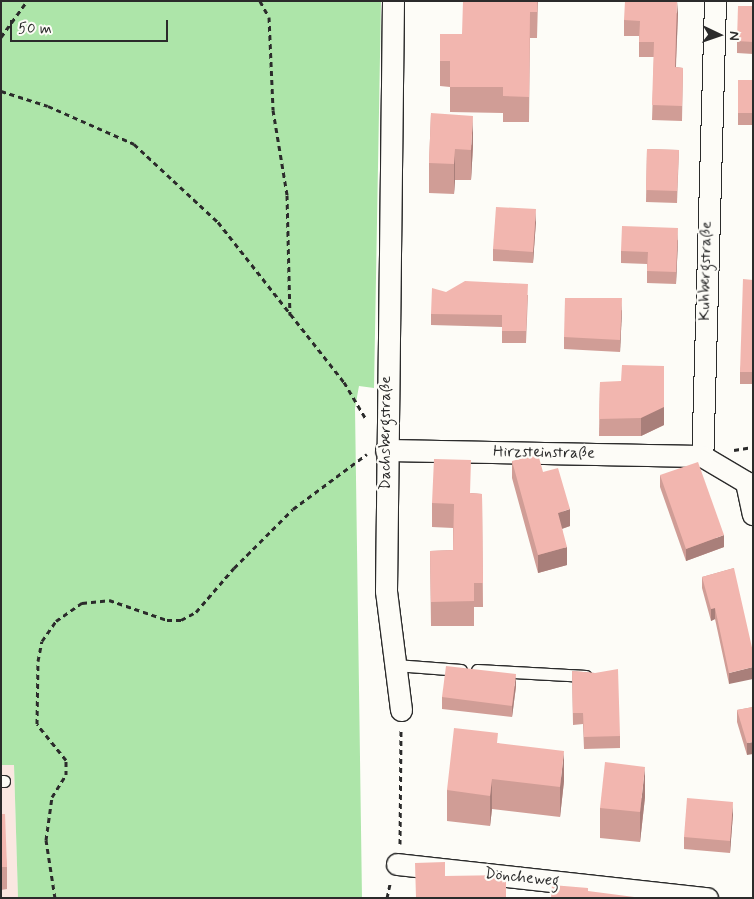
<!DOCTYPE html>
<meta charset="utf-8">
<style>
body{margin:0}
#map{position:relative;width:754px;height:899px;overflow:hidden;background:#fdfcf7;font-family:Mynerve,sans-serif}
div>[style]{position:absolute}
.built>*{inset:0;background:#fae7e1}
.green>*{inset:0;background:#ade5a9}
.path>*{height:3px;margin-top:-1.5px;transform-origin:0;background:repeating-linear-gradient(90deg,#2b2b2b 0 5px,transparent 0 9px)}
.roads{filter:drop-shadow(1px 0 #2b2b2b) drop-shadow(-1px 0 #2b2b2b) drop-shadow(0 1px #2b2b2b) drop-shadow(0 -1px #2b2b2b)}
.lane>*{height:11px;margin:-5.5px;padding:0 5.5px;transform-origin:5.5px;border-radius:5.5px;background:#fdfcf7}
.street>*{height:21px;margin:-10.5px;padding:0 10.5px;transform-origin:10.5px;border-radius:10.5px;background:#fdfcf7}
.wall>*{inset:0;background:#d09d96}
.shaded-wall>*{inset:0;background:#a97f7a}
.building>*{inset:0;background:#f2b6af}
span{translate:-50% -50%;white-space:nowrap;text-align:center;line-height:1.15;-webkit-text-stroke:4.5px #fdfcf7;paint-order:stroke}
.street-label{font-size:16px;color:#2b2b2b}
.frame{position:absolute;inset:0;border:2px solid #2b2b2b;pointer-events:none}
.north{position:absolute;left:694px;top:10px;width:50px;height:50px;-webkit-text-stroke:4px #fdfcf7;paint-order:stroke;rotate:93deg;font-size:14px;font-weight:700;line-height:20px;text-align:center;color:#2b2b2b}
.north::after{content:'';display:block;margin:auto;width:18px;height:22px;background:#2b2b2b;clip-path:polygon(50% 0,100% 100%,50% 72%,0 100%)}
.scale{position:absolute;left:10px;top:20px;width:158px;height:22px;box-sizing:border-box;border:2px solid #2b2b2b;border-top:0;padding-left:6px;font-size:15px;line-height:18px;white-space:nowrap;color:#2b2b2b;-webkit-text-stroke:4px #fdfcf7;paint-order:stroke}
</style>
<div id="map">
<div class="built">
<i style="clip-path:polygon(14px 764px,18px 898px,1px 898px,1px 765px)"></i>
</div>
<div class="green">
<i style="clip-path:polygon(1px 1px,381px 1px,374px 388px,359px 386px,355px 408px,362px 898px,18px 898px,14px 765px,1px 765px)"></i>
</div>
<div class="path">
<i style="left:260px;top:1px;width:18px;rotate:61deg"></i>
<i style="left:269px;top:17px;width:93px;rotate:87.5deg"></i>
<i style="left:273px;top:110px;width:86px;rotate:80.6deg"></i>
<i style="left:287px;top:195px;width:120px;rotate:88.6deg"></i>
<i style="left:1px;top:37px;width:44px;rotate:-54.2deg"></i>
<i style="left:1px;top:91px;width:49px;rotate:17.7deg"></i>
<i style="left:48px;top:106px;width:94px;rotate:23.8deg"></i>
<i style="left:134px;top:144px;width:115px;rotate:42.9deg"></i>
<i style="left:218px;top:222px;width:204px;rotate:51.8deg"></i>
<i style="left:344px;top:382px;width:43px;rotate:59.3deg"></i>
<i style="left:734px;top:450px;width:19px;rotate:-9deg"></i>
<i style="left:400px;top:844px;width:114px;rotate:-89.5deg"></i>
<i style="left:55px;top:898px;width:59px;rotate:-98.8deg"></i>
<i style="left:46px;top:840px;width:43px;rotate:-82.1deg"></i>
<i style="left:52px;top:797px;width:26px;rotate:-58deg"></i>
<i style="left:66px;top:775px;width:15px;rotate:-90deg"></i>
<i style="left:66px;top:760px;width:46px;rotate:-128.9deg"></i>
<i style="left:37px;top:724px;width:63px;rotate:-89.1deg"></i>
<i style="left:38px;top:661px;width:20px;rotate:-79deg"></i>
<i style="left:42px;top:641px;width:24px;rotate:-55deg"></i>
<i style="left:56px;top:621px;width:32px;rotate:-35deg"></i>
<i style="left:82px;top:603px;width:27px;rotate:-6deg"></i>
<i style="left:109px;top:600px;width:61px;rotate:19deg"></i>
<i style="left:167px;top:620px;width:14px"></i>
<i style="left:181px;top:620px;width:17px;rotate:-28deg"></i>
<i style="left:196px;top:612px;width:58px;rotate:-49.2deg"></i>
<i style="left:234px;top:568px;width:83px;rotate:-45deg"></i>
<i style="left:293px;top:509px;width:92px;rotate:-36.6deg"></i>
<i style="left:387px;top:898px;width:14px;rotate:-78deg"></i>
</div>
<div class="roads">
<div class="lane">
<i style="left:395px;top:665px;width:66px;rotate:4.3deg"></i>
<i style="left:477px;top:670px;width:109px;rotate:3.2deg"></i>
<i style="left:1px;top:781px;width:3px"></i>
</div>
<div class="street">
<i style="left:393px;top:1px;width:590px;rotate:90.68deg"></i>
<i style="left:386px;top:591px;width:120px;rotate:82.8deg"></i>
<i style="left:715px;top:1px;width:455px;rotate:91.6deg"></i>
<i style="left:702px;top:456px;width:51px;rotate:30.6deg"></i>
<i style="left:746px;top:482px;width:33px;rotate:78deg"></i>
<i style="left:386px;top:450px;width:316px;rotate:1.1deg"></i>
<i style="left:397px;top:864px;width:312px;rotate:6.3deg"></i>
</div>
</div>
<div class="wall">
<i style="clip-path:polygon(538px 1px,537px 38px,530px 38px,529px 122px,503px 122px,503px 113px,450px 112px,450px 87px,440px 86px,440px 34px,462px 34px)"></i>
<i style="clip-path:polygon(753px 6px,753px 54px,737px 53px,737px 41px)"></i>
<i style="clip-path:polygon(678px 13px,676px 67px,683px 68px,682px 121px,652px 120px,654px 57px,639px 57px,639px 36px,624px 36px,624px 20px)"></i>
<i style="clip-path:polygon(738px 80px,753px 80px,753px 125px,738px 125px)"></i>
<i style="clip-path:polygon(431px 113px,473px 146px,471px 180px,455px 180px,454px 194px,429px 193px,429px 163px)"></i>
<i style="clip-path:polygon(647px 149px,679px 150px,677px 203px,646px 202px)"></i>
<i style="clip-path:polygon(536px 221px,533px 263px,493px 261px,493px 249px)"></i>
<i style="clip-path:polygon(678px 240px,676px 284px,647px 283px,647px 264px,621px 263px,621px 251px)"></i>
<i style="clip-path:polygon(753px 280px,753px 384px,740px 384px,740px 372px)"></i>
<i style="clip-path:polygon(446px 292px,528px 295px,526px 343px,502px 343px,502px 327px,431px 325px,431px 314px)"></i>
<i style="clip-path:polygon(622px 310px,620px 352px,564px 349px,564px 337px)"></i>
<i style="clip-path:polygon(600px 382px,664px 425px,641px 436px,599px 436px)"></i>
<i style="clip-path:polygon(512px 461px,543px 472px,570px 526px,562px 529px,567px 565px,538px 573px,512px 478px)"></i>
<i style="clip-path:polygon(660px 475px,724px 547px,686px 561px,660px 487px)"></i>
<i style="clip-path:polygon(471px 493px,482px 494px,483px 607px,474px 607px,474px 626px,431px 626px,430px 551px,453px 550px,453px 528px,432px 527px,432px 503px)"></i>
<i style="clip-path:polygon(734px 568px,729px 684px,715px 619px,711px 621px,702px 588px,702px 577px)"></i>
<i style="clip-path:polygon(572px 671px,595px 673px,620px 736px,620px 748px,584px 749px,583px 724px,573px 725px)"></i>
<i style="clip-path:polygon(516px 686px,512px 717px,442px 709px,442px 697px)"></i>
<i style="clip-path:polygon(753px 707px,747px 755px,737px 722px,737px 710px)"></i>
<i style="clip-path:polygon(498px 743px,564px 781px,560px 817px,492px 809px,490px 826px,447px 821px,447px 790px)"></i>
<i style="clip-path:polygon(645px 797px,640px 842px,600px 838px,600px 808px)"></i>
<i style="clip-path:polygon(1px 814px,7px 867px,7px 889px,1px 890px)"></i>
<i style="clip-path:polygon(733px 814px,730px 853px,684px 849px,684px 837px)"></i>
</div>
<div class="shaded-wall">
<i style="clip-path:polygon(677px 1px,678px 13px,675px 83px,675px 67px)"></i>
<i style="clip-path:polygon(473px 116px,473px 146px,471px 180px,471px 150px)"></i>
<i style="clip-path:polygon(455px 149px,455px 180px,454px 194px,454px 164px)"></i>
<i style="clip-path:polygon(536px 209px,536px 221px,533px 263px,533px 252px)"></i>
<i style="clip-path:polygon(678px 228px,678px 240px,676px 284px,676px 272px)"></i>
<i style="clip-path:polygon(622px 298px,622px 310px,620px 352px,620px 340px)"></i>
<i style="clip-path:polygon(664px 366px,664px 425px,641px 436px,641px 418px)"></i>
<i style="clip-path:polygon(570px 509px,570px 526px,558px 530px,558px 513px)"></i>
<i style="clip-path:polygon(724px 535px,724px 547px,686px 561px,686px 549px)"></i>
<i style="clip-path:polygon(567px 547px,567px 565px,538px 573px,538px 555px)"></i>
<i style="clip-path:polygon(715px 608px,715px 619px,711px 621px,711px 609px)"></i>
<i style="clip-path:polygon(753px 667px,753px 679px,729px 684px,729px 673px)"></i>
<i style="clip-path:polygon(516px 674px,516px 686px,512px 717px,512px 706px)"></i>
<i style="clip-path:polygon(753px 742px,753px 754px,747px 755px,747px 743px)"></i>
<i style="clip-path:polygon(564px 751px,564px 781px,560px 817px,560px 787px)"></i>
<i style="clip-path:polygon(645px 767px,645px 797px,640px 842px,640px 812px)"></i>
<i style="clip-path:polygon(492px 779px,492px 809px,490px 826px,490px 796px)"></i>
<i style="clip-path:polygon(733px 802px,733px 814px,730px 853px,730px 841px)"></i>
</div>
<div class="building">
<i style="clip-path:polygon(463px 1px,537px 1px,537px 12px,530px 12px,529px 97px,503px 96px,503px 87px,450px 87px,450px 61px,440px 61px,440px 34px,462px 34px)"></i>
<i style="clip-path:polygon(625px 1px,677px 1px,675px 67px,683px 68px,682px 106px,652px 105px,654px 42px,639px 42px,640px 21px,624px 20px)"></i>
<i style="clip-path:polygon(738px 6px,753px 6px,753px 42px,737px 41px)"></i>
<i style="clip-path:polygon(738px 80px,753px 80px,753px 113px,738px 113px)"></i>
<i style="clip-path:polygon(431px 113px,473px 116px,471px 150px,455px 149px,454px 164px,429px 163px)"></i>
<i style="clip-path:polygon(647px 149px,679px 150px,677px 191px,646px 190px)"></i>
<i style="clip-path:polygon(496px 207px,536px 209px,533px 252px,493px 249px)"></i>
<i style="clip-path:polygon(622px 226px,678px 228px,676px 272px,647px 271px,648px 252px,621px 251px)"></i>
<i style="clip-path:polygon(743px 279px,753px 280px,753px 372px,740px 372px)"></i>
<i style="clip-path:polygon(465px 281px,528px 284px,526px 331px,502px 331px,502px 315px,431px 314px,432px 288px,446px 292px)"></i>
<i style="clip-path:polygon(565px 298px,622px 298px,620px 340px,564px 337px)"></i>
<i style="clip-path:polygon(622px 365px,664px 366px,664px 407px,641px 418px,599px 419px,600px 382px,621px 381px)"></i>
<i style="clip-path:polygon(538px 454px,543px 472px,558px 468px,570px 509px,558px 513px,567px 547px,538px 555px,512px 461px)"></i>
<i style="clip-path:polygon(434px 459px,471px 460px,470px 493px,482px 494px,483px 583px,474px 583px,474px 601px,431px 602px,430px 551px,453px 550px,454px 504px,432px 503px)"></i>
<i style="clip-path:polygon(698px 462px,724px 535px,686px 549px,660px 475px)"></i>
<i style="clip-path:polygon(734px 568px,753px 652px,753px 667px,729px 673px,715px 608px,711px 609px,702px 577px)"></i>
<i style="clip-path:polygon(446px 666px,516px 674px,512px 706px,442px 697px)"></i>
<i style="clip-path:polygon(618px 669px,620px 736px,584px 737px,583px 713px,573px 713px,572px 671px,595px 673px)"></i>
<i style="clip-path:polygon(753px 707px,753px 742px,747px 743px,737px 710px)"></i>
<i style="clip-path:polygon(454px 728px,498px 733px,497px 743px,564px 751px,560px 787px,492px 779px,490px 796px,447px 790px)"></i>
<i style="clip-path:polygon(605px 762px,645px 767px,640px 812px,600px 808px)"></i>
<i style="clip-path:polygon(687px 798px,733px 802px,730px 841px,684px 837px)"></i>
<i style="clip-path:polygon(1px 814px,5px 814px,7px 867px,1px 867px)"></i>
<i style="clip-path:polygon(445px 862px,445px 876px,506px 875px,506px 898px,416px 898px,415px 863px)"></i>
<i style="clip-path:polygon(552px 885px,588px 888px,588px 891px,642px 898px,551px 898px)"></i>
</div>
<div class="street-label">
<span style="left:706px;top:271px;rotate:-89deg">Kuhbergstraße</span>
<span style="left:386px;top:433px;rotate:-90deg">Dachsbergstraße</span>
<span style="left:544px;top:453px;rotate:1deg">Hirzsteinstraße</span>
<span style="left:522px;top:878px;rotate:6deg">Döncheweg</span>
</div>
<div class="frame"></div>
<div class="north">N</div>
<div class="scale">50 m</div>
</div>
